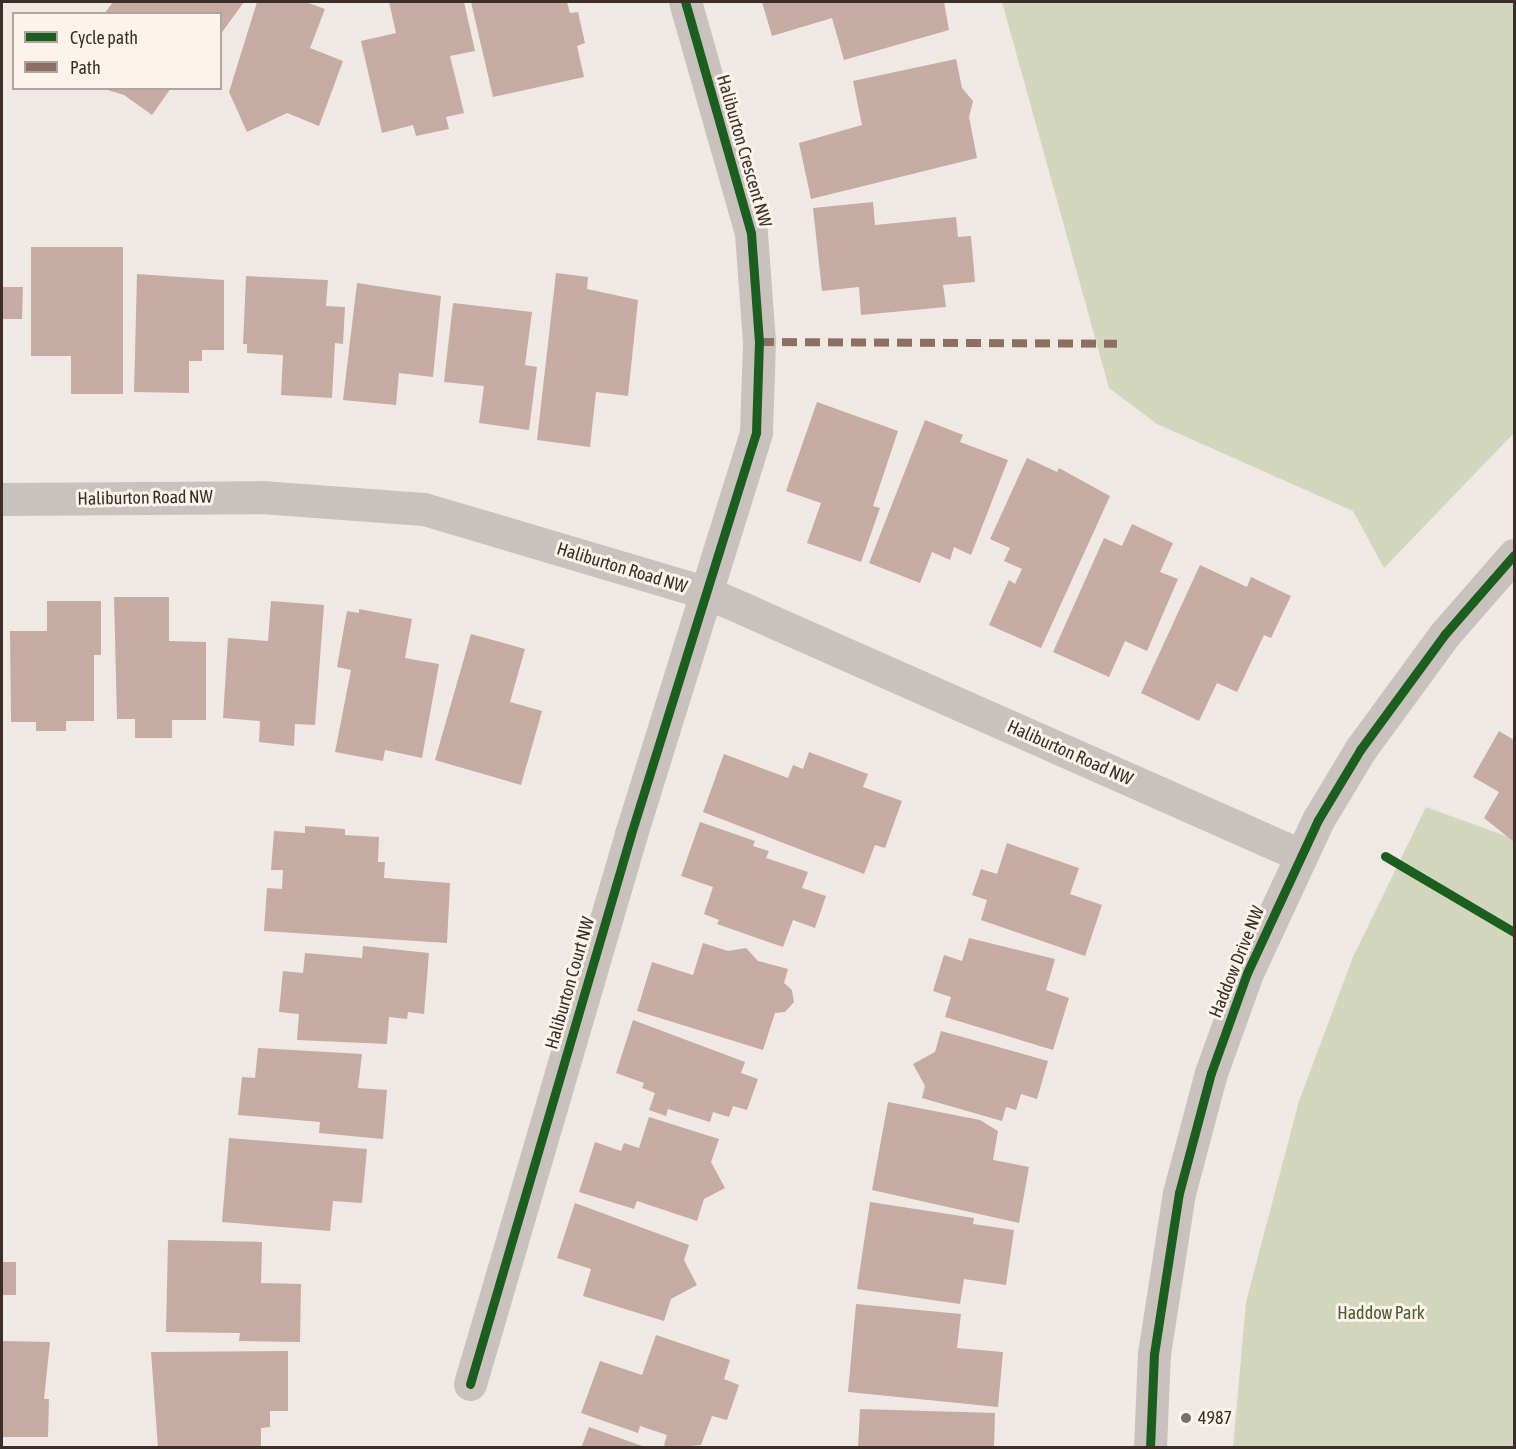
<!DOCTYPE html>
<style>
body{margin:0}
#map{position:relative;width:1516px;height:1449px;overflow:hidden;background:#f0e9e3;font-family:"Asap Condensed",sans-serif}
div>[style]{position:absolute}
.green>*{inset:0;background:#d2d6bc}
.building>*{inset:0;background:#c5aba3}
.minor>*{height:33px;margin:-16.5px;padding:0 16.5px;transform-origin:16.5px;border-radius:16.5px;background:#c9c1bc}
.quiet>*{height:8px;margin-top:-4px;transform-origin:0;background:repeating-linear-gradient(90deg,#8d6e63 0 15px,transparent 0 23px)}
.cycleway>*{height:9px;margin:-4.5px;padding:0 4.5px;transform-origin:4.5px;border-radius:4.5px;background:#1b5e20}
.dots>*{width:16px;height:16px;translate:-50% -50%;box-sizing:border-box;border:3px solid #fcf3ec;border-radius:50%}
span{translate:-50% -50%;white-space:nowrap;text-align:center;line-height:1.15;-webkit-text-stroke:6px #fcf3ec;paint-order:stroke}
.street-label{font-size:18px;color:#3b2e29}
.park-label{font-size:18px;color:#4c5c2a}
.poi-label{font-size:18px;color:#3b2e29}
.left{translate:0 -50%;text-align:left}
.frame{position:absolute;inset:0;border:3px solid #3b2e29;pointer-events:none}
.legend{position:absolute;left:12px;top:12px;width:210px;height:78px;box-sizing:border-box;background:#fcf3ec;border:2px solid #afa49e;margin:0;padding:8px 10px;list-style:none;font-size:18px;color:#3b2e29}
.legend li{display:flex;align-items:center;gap:12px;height:30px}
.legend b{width:30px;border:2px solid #afa49e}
</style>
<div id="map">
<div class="green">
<i style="clip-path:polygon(1002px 2px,1514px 2px,1514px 433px,1384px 568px,1353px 511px,1157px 424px,1109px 388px)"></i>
<i style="clip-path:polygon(1426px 807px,1514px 839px,1514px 1447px,1233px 1448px,1246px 1302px,1299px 1101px,1353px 957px)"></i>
</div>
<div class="building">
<i style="clip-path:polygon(113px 2px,244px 2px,220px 35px,220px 14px,104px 14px)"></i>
<i style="clip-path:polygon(257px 2px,306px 2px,325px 9px,310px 48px,343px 61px,319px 126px,287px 113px,247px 132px,229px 92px)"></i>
<i style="clip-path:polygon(389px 2px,464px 2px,475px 51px,450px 56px,464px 113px,446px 117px,449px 129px,416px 136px,413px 125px,382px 133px,361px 41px,396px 33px)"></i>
<i style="clip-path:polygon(471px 2px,567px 2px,570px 13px,578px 12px,585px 43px,577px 46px,584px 77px,493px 97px)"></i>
<i style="clip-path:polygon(762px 2px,944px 2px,949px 30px,844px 60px,832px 18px,772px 36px)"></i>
<i style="clip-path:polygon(956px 59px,962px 88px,973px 101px,969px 117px,977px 158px,811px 199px,799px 143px,862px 125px,853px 81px)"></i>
<i style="clip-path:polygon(101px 88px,171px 88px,152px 115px,124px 95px)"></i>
<i style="clip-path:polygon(873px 202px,875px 225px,956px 217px,958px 237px,971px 236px,975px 282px,943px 285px,946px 307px,861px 315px,859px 287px,822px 291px,813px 208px)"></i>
<i style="clip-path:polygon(31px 247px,123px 247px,123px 394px,71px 394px,71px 356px,31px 356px)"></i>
<i style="clip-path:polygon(556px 273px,588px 277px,587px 289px,638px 300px,628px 396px,596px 392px,590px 447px,537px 440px)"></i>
<i style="clip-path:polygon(137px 274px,224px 280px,224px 350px,202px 350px,202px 361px,189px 361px,189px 393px,134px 392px)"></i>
<i style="clip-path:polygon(246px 276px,328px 280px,326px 306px,345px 307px,343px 344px,335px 343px,332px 398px,281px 395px,283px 355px,247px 353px,247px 344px,243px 344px)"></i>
<i style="clip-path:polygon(357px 283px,441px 296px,433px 377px,399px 373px,396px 405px,343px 400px)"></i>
<i style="clip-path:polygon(2px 287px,23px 287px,22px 319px,2px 319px)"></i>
<i style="clip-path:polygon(453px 303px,532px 312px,525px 365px,537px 367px,529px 430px,479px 423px,484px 386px,444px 382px)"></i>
<i style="clip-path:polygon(817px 402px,898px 431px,873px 506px,880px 508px,861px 562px,807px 543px,821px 503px,786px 491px)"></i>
<i style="clip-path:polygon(925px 420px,963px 435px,960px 442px,1008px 460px,971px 555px,954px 547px,950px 560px,932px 552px,920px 583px,869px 563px)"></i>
<i style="clip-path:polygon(1027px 458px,1057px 472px,1059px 468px,1110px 496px,1041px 648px,989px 625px,1009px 580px,1015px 584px,1022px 569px,1004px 561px,1010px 548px,990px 539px)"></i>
<i style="clip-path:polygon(1132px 524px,1173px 543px,1160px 572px,1178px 579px,1147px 651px,1125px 641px,1109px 677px,1053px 652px,1104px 538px,1122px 546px)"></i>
<i style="clip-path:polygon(1200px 565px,1247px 587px,1251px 577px,1291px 596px,1271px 638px,1264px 635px,1237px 692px,1217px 683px,1199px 721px,1141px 693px)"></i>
<i style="clip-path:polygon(114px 597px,169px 597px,169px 641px,206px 642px,206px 720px,172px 720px,172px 738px,135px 738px,135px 719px,117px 719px)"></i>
<i style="clip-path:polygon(47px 601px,101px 601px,101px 655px,94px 655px,94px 721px,66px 721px,66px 731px,36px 731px,36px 722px,11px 722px,10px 631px,47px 631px)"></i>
<i style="clip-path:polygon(271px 601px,324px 605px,315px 725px,295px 724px,294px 746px,259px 742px,260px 721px,223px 718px,228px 638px,268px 641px)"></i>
<i style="clip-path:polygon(359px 609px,412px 619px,405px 658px,439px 664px,422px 758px,385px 750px,383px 761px,335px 752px,351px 670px,337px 667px,347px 611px,359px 613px)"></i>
<i style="clip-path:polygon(471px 634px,525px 649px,510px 702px,542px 711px,521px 785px,435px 760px)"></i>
<i style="clip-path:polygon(1499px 731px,1514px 740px,1514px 842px,1484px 818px,1499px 792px,1473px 777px)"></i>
<i style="clip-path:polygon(809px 752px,868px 774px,863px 787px,902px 801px,885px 848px,875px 845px,864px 874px,703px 812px,724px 754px,788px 778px,793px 765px,803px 769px)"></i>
<i style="clip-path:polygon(700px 822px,755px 841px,753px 846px,769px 851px,766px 858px,808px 872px,802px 888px,826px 896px,815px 928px,793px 920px,783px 947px,717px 924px,719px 920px,704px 914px,713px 887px,681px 876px)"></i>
<i style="clip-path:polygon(305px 826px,345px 829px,345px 835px,379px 837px,378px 862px,385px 862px,384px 878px,450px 883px,447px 943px,264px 931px,267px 888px,282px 889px,283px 870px,271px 870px,274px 831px,305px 833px)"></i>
<i style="clip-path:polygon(1007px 843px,1079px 868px,1070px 894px,1102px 905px,1085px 956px,981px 920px,987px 900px,972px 895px,981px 869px,997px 874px)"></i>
<i style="clip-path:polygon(969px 938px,1055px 959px,1046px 990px,1069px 998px,1053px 1050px,945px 1017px,951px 997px,933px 991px,944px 955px,962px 961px)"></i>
<i style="clip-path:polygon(703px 943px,728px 951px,746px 948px,758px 961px,788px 969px,784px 983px,792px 990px,794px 1002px,785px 1012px,775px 1013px,763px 1050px,637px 1011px,652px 962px,693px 975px)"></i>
<i style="clip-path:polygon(363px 946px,429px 953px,424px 1014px,408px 1012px,407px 1019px,389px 1017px,387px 1044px,297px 1040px,299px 1014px,279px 1012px,283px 971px,303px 973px,305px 953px,362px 958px)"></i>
<i style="clip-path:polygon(633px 1020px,745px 1062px,741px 1073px,758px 1079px,747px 1110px,733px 1106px,729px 1117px,713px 1112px,710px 1122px,668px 1109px,666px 1116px,649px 1110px,655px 1093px,642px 1088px,644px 1083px,616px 1073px)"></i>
<i style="clip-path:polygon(941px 1031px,1048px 1061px,1037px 1099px,1021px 1094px,1016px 1110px,1006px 1107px,1002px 1121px,922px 1098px,925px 1086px,913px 1064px,935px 1052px)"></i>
<i style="clip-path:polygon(258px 1048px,362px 1054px,358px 1088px,387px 1090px,383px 1139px,319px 1133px,320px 1122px,238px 1115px,242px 1077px,255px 1078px)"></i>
<i style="clip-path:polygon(888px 1102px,980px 1120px,998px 1131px,993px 1160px,1029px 1167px,1019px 1223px,872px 1190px)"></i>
<i style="clip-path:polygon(649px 1117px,719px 1139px,711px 1162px,725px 1188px,704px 1199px,697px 1221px,637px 1201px,634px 1209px,579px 1192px,595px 1142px,621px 1151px,624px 1143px,639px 1148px)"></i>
<i style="clip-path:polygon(229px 1138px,367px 1149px,362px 1203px,333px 1201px,330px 1231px,222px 1222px)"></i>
<i style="clip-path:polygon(870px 1202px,974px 1218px,973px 1224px,1014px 1230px,1006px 1285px,964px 1279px,960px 1304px,857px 1289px)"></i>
<i style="clip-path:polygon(575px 1203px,689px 1245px,684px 1260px,697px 1285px,671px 1299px,664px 1321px,583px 1296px,591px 1269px,557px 1258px)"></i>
<i style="clip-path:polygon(168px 1240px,262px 1242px,261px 1283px,301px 1284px,300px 1342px,239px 1341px,240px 1333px,166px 1332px)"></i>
<i style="clip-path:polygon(2px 1262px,16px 1262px,16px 1295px,2px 1295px)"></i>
<i style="clip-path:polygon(856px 1304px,961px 1314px,957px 1348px,1003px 1352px,998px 1407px,848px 1392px)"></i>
<i style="clip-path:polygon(656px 1335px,730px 1360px,724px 1379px,739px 1385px,727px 1420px,712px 1416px,701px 1445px,670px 1448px,664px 1445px,667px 1435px,640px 1426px,638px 1433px,581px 1413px,600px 1361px,642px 1375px)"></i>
<i style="clip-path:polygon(2px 1341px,50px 1342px,44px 1399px,49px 1399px,48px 1437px,2px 1437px)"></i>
<i style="clip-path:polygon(288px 1351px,288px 1411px,270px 1411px,270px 1427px,261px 1428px,261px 1446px,158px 1448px,151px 1352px)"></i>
<i style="clip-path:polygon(860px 1409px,995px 1413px,994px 1448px,858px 1448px)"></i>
<i style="clip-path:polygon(589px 1427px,645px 1447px,645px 1448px,581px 1448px)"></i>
</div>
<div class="minor">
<i style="left:2px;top:499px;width:259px;rotate:-0.4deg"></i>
<i style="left:261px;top:497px;width:163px;rotate:4.2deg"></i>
<i style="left:424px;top:509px;width:296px;rotate:16.5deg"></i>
<i style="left:708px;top:593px;width:647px;rotate:23.87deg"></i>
<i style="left:470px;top:1384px;width:573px;rotate:-73.68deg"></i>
<i style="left:631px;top:834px;width:421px;rotate:-72.7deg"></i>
<i style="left:756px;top:432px;width:90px;rotate:-88.1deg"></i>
<i style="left:759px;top:342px;width:109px;rotate:-94.2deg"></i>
<i style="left:751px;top:233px;width:240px;rotate:-105.9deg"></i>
<i style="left:1150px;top:1448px;width:94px;rotate:-87.6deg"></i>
<i style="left:1154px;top:1354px;width:163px;rotate:-81.2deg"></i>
<i style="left:1179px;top:1193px;width:124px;rotate:-75.1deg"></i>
<i style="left:1211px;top:1073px;width:106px;rotate:-70.2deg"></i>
<i style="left:1247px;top:973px;width:169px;rotate:-65.1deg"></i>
<i style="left:1318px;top:820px;width:82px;rotate:-59deg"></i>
<i style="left:1360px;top:750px;width:144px;rotate:-53.8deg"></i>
<i style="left:1445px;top:634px;width:105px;rotate:-48.9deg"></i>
</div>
<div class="quiet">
<i style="left:759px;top:342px;width:358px;rotate:0.3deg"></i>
</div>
<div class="cycleway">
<i style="left:1385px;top:856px;width:150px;rotate:30.5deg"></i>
<i style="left:470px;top:1384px;width:573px;rotate:-73.68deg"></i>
<i style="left:631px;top:834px;width:421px;rotate:-72.7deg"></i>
<i style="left:756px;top:432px;width:90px;rotate:-88.1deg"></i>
<i style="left:759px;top:342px;width:109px;rotate:-94.2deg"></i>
<i style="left:751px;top:233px;width:240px;rotate:-105.9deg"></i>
<i style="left:1150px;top:1448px;width:94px;rotate:-87.6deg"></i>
<i style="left:1154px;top:1354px;width:163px;rotate:-81.2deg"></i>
<i style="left:1179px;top:1193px;width:124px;rotate:-75.1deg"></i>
<i style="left:1211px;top:1073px;width:106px;rotate:-70.2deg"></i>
<i style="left:1247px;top:973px;width:169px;rotate:-65.1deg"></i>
<i style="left:1318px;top:820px;width:82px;rotate:-59deg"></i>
<i style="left:1360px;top:750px;width:144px;rotate:-53.8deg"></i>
<i style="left:1445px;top:634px;width:105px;rotate:-48.9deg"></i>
</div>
<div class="dots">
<i style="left:1186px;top:1418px;background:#7a6f6a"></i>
</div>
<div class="street-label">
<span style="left:744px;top:151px;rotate:74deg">Haliburton Crescent NW</span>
<span style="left:145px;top:498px;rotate:-1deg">Haliburton Road NW</span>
<span style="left:622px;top:568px;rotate:17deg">Haliburton Road NW</span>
<span style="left:1070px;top:753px;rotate:24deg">Haliburton Road NW</span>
<span style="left:1237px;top:962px;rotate:-68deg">Haddow Drive NW</span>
<span style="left:570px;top:983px;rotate:-74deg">Haliburton Court NW</span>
</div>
<div class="park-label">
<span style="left:1381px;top:1313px">Haddow Park</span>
</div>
<div class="poi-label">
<span class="left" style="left:1198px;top:1418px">4987</span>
</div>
<div class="frame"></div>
<ul class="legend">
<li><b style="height:8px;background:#1b5e20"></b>Cycle path</li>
<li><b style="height:8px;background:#8d6e63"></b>Path</li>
</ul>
</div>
